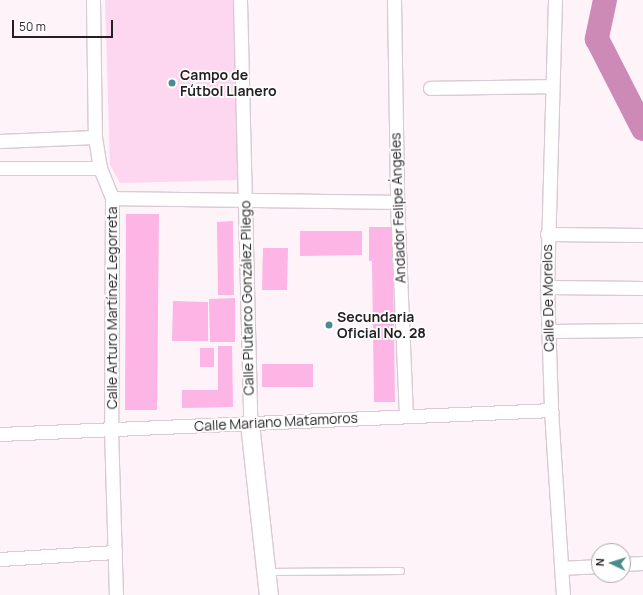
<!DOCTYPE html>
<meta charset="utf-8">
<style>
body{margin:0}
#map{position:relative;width:643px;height:595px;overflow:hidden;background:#fff3fa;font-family:Manrope,sans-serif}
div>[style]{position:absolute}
.green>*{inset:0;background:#fdd7ef}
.river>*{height:24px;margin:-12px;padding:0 12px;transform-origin:12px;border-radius:12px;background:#ce8ab7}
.building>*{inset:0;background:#fcb5e4}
.roads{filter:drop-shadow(1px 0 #d9cad3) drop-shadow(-1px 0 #d9cad3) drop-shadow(0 1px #d9cad3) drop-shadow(0 -1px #d9cad3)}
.lane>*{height:6px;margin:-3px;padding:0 3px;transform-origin:3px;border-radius:3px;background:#fff}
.street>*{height:13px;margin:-6.5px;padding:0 6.5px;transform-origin:6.5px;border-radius:6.5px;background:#fff}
.secondary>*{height:18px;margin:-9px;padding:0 9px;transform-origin:9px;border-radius:9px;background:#fff}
.dots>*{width:11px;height:11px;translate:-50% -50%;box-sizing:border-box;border:2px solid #fff;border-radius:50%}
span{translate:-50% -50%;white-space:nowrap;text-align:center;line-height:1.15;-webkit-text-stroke:3.5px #fff;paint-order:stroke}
.poi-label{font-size:14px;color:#241f22;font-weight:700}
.left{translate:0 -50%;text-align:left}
.street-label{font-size:14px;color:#241f22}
.north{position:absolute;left:591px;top:543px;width:40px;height:40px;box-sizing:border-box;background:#fff;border:1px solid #a7a5a7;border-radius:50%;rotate:274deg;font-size:11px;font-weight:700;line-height:16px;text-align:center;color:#241f22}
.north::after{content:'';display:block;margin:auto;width:14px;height:18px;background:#458d8e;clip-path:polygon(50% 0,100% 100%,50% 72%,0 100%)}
.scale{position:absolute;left:12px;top:20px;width:101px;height:18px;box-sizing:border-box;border:2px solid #241f22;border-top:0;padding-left:5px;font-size:12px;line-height:14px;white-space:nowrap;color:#241f22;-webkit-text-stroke:3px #fff;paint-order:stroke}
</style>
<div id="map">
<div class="green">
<i style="clip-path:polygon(105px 0,234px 0,238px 180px,120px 183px,110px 165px)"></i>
</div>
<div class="river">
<i style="left:605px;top:0;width:40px;rotate:102deg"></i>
<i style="left:597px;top:39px;width:101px;rotate:62.9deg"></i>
</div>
<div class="building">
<i style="clip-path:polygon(126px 214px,159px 214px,157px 410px,125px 410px)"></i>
<i style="clip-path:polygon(233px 221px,234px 295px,218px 295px,217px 222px)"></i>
<i style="clip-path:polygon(369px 227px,396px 227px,397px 259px,393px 259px,395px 402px,374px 402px,372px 261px,369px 261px)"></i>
<i style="clip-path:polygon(300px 231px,362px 231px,362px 255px,300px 256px)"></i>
<i style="clip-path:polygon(263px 248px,288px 248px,287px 290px,262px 290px)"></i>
<i style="clip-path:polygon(235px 298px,235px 342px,210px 342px,209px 299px)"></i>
<i style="clip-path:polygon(173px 301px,208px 302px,208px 341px,172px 341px)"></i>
<i style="clip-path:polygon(218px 346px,232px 346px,233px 407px,182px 408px,182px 390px,218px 390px)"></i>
<i style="clip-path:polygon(200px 348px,214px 348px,214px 367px,200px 367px)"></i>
<i style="clip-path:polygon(262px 364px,313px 364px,313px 387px,262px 387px)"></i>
</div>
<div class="roads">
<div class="lane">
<i style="left:268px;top:572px;width:133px;rotate:-0.4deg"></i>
</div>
<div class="street">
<i style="left:93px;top:0;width:137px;rotate:89.2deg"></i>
<i style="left:95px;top:137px;width:31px;rotate:81deg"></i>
<i style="left:100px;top:168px;width:32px;rotate:68deg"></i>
<i style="left:112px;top:198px;width:231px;rotate:90.2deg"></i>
<i style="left:111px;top:429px;width:166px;rotate:88.3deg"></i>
<i style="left:240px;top:0;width:424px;rotate:88.6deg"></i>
<i style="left:394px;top:0;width:202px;rotate:89.1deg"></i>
<i style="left:397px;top:202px;width:213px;rotate:87.6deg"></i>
<i style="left:555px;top:0;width:287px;rotate:91.6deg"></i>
<i style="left:547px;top:287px;width:123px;rotate:88.1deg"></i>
<i style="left:551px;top:410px;width:185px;rotate:86.3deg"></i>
<i style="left:430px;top:88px;width:122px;rotate:-0.9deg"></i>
<i style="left:0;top:141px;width:95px;rotate:-2.4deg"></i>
<i style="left:0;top:168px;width:100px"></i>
<i style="left:112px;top:198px;width:285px;rotate:0.8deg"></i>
<i style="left:547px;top:234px;width:96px;rotate:0.6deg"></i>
<i style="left:547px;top:287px;width:96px;rotate:0.6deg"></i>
<i style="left:549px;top:331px;width:94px;rotate:-0.6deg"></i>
<i style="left:0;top:434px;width:552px;rotate:-2.49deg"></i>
<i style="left:0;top:559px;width:115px;rotate:-3.5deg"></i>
<i style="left:623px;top:564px;width:20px;rotate:-3deg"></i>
<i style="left:562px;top:568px;width:37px;rotate:-3deg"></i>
</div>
<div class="secondary">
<i style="left:250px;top:424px;width:172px;rotate:83.7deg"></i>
</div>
</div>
<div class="dots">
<i style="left:172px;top:83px;background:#458d8e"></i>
<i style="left:329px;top:325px;background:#458d8e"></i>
</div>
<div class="poi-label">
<span class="left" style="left:180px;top:83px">Campo de<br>Fútbol Llanero</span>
<span class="left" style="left:337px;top:325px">Secundaria<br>Oficial No. 28</span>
</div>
<div class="street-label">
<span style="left:398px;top:208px;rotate:-92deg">Andador Felipe Ángeles</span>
<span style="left:247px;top:298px;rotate:-91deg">Calle Plutarco González Pliego</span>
<span style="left:548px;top:298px;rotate:-91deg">Calle De Morelos</span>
<span style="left:112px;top:308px;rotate:-90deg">Calle Arturo Martínez Legorreta</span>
<span style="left:276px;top:422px;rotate:-3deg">Calle Mariano Matamoros</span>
</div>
<div class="north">N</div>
<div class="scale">50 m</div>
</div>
